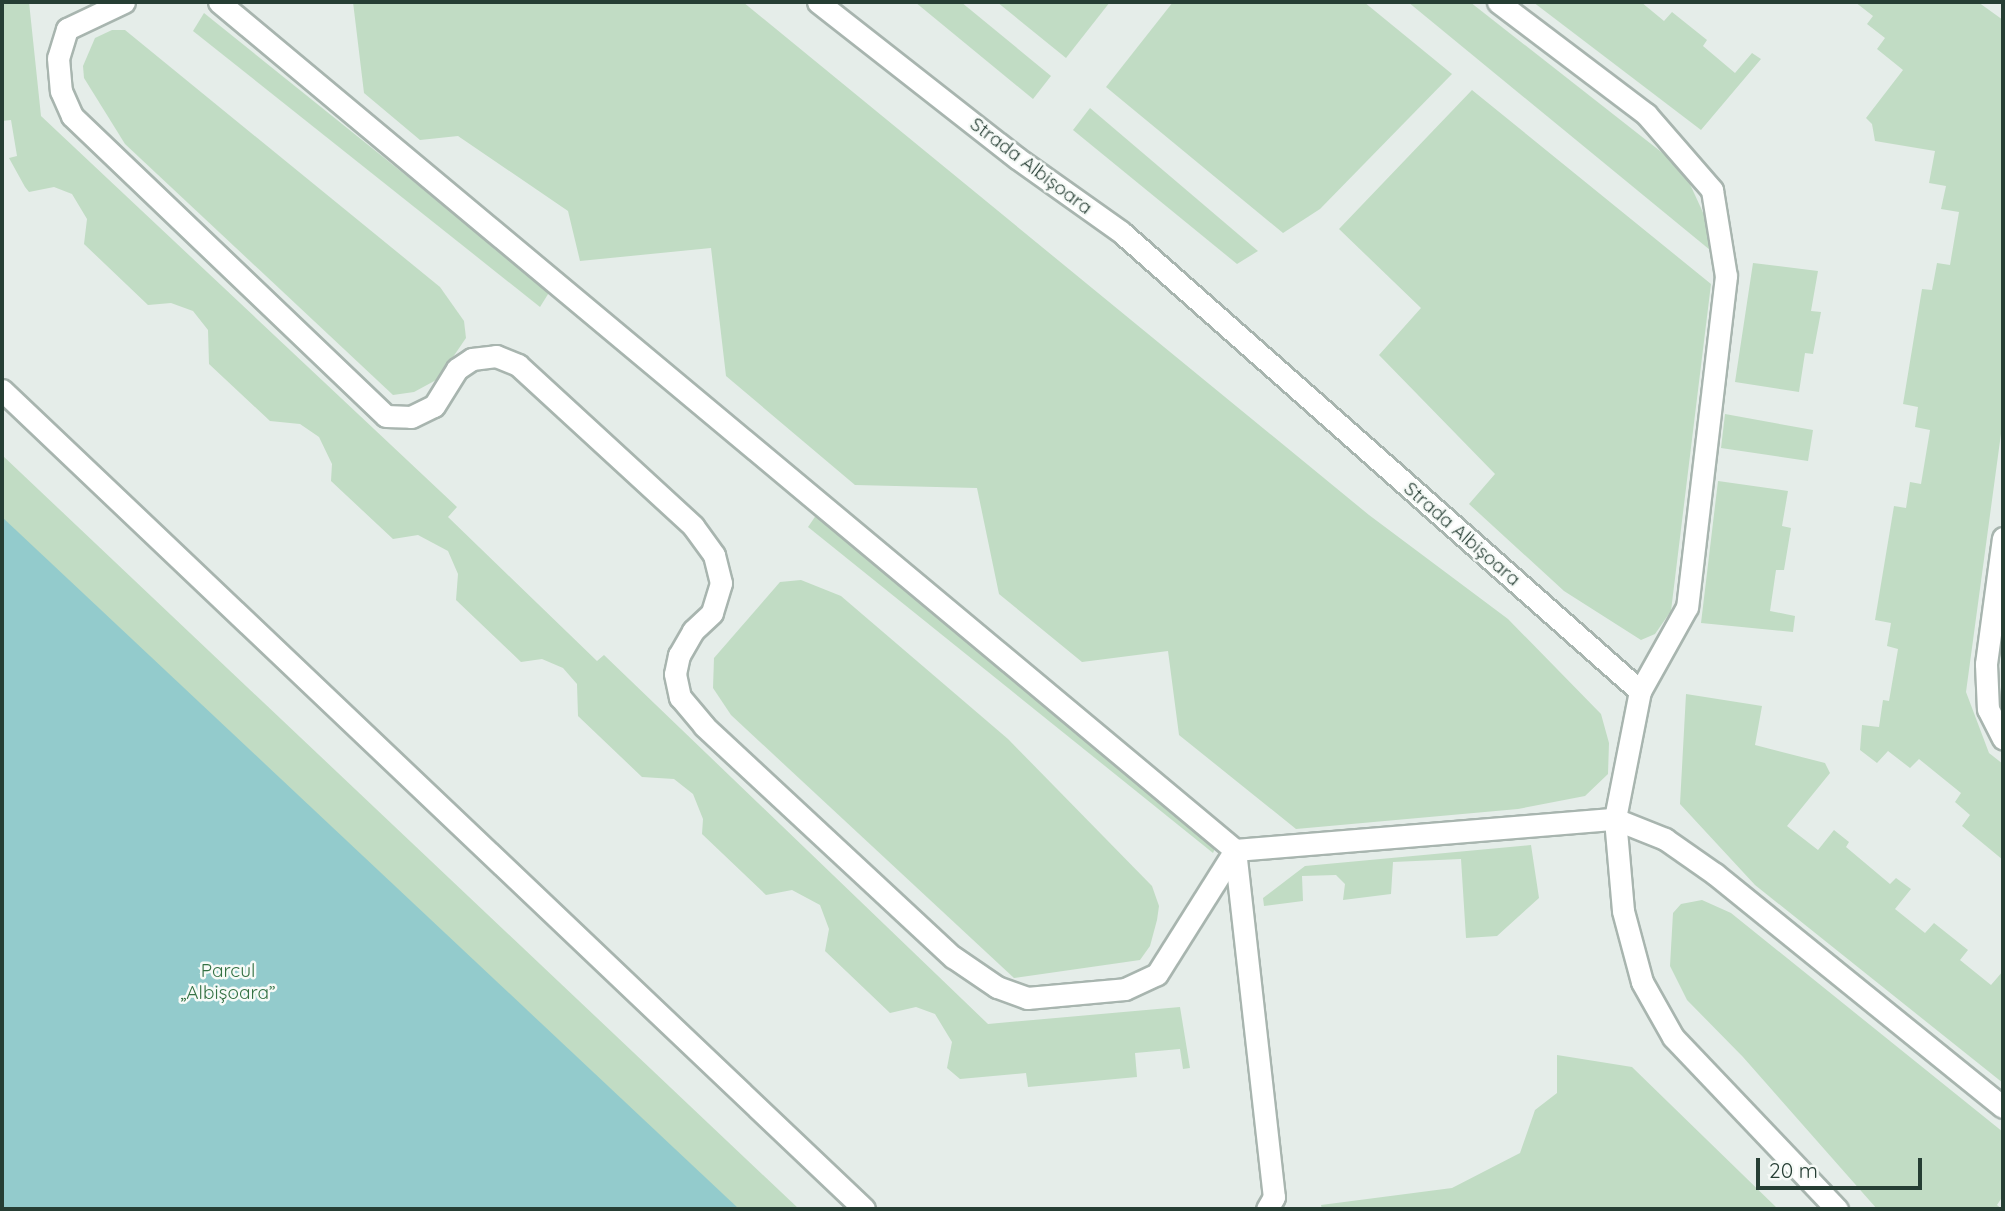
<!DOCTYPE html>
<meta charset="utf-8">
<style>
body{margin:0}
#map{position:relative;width:2005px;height:1211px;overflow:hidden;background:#e5ede9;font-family:Quicksand,sans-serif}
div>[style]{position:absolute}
.green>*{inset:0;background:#c1dcc4}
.water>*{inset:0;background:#93cbcc}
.roads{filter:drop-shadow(2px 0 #a8b5af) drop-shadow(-2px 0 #a8b5af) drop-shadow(0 2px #a8b5af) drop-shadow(0 -2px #a8b5af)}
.lane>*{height:21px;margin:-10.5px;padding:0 10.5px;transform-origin:10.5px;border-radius:10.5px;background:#fff}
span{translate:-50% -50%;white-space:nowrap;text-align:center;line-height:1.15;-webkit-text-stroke:5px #f6faf7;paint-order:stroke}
.street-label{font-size:19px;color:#263e34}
.park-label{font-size:19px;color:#347143}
.frame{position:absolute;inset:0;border:4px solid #263e34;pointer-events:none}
.scale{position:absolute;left:1756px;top:1158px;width:166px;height:32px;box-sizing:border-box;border:4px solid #263e34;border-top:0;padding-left:9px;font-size:21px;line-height:24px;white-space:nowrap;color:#263e34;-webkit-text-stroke:5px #f6faf7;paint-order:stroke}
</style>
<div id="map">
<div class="green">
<i style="clip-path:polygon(2px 2px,29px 2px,41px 116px,457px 507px,448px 517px,597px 661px,604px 655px,988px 1024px,1180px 1007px,1190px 1068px,1183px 1069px,1180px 1049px,1135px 1053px,1137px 1077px,1028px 1087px,1026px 1073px,960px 1079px,947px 1068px,952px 1042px,935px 1014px,916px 1007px,890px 1013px,825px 951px,829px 929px,820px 905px,792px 890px,766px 895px,702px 834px,703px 819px,693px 794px,674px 779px,642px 777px,578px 716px,577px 684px,563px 668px,542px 659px,521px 662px,456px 600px,458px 574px,448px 551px,418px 535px,393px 539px,331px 481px,332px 464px,319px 437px,300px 424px,270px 421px,209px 364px,208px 330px,193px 311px,171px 303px,148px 305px,84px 244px,87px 219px,72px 194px,54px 187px,29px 192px,25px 187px,9px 158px,17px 156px,11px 120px,2px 121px)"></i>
<i style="clip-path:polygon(353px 2px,743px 2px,1369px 515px,1508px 619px,1601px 714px,1609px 743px,1608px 774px,1585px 796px,1518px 809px,1296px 829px,1179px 735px,1168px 651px,1082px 662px,999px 594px,977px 488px,855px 485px,726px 376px,711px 248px,580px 261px,568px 211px,458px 136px,420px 140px,364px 93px)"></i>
<i style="clip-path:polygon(915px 2px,961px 2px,1051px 76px,1033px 99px)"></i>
<i style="clip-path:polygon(997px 2px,1110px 2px,1066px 58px)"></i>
<i style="clip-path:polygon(1173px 2px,1364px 2px,1452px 74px,1320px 209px,1283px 233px,1106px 87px)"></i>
<i style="clip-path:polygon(1408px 2px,1470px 2px,1683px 169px,1706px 219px,1710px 250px)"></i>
<i style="clip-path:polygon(1533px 2px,1641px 2px,1664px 21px,1672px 12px,1707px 40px,1703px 46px,1735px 73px,1752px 53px,1761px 59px,1701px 130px)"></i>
<i style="clip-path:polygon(1855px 2px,1978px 2px,2003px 20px,2003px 419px,1966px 692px,1989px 753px,2003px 764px,2003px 860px,1962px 826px,1970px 815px,1955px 802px,1961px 793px,1919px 759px,1910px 768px,1888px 751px,1877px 763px,1860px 750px,1862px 725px,1879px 727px,1883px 700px,1889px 701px,1898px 649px,1887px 646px,1891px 623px,1875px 620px,1894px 506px,1906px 508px,1910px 482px,1921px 484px,1930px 430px,1915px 427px,1918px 407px,1903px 404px,1922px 289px,1932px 290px,1937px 263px,1950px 265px,1959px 212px,1941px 209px,1946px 186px,1929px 183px,1935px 151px,1875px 141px,1872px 124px,1866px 118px,1903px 70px,1877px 49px,1885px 38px,1867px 24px,1873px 16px)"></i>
<i style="clip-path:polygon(204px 13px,550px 291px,540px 307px,193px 31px)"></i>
<i style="clip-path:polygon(112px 30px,125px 30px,440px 287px,464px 321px,466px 338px,438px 379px,414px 392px,393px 395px,125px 144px,84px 78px,83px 66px,95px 38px)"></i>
<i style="clip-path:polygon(1472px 90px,1711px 284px,1671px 611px,1655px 634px,1641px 640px,1564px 591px,1469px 504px,1495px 474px,1379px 355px,1421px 308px,1339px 229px)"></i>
<i style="clip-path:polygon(1090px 108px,1258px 251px,1237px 264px,1073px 130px)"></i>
<i style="clip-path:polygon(1753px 263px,1818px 271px,1811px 311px,1821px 312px,1813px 354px,1805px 353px,1799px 392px,1735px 382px)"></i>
<i style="clip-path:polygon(1725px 414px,1813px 430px,1808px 461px,1721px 448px)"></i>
<i style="clip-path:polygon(2px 455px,263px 702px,799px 1209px,2px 1209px)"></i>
<i style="clip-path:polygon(1718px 481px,1788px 491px,1782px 526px,1791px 528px,1784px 570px,1776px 570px,1770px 611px,1795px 616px,1793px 632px,1701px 623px)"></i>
<i style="clip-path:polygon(819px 511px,1219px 839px,1213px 853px,808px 527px)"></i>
<i style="clip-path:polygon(801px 580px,841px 596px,1008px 739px,1152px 886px,1159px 906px,1157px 920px,1150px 946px,1140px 960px,1014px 978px,731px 715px,713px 688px,714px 658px,780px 582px)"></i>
<i style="clip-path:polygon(1686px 694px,1762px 706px,1755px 745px,1825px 763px,1830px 773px,1787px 826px,1818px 850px,1834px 830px,1849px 842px,1846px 847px,1890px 884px,1896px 878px,1911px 889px,1895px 909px,1925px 933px,1934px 923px,1968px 950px,1960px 960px,1991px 985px,2003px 971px,2003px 1083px,1755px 885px,1680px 804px)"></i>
<i style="clip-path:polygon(1531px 845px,1539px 898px,1497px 936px,1466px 938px,1461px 859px,1393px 862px,1391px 894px,1343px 900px,1345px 884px,1336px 875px,1302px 876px,1303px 901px,1264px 906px,1263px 898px,1305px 866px)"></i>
<i style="clip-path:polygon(1702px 900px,1731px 913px,2003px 1132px,2003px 1196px,1997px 1205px,2002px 1209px,1877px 1209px,1743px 1057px,1687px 1000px,1670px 966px,1673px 913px,1681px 904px)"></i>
<i style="clip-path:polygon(1557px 1055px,1632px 1067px,1778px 1209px,1322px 1209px,1321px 1205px,1452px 1188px,1520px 1153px,1535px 1110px,1557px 1093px)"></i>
</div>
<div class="water">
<i style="clip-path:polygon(2px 517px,739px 1209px,2px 1209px)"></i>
</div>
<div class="roads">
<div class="lane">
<i style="left:124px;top:2px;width:63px;rotate:154.7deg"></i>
<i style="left:67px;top:29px;width:30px;rotate:107deg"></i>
<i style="left:58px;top:58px;width:33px;rotate:85deg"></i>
<i style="left:61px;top:91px;width:27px;rotate:66deg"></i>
<i style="left:72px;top:116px;width:434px;rotate:43.7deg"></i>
<i style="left:386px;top:416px;width:25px;rotate:2deg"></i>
<i style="left:411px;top:417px;width:25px;rotate:-26deg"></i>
<i style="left:434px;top:406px;width:44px;rotate:-58.1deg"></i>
<i style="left:457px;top:369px;width:18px;rotate:-34deg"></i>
<i style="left:472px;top:359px;width:24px;rotate:-7deg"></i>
<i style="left:496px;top:356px;width:24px;rotate:22deg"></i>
<i style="left:518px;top:365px;width:238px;rotate:42.6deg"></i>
<i style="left:693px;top:526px;width:36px;rotate:54deg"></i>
<i style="left:714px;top:555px;width:29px;rotate:76deg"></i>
<i style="left:721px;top:583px;width:31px;rotate:107deg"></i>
<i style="left:712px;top:613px;width:26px;rotate:137deg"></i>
<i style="left:693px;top:631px;width:28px;rotate:120deg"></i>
<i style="left:679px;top:655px;width:19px;rotate:102deg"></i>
<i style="left:675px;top:674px;width:24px;rotate:78deg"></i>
<i style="left:680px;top:697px;width:38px;rotate:50deg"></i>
<i style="left:704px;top:726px;width:340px;rotate:42.9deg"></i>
<i style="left:953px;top:957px;width:53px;rotate:34.3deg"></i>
<i style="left:997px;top:987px;width:32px;rotate:20deg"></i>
<i style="left:1027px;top:998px;width:98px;rotate:-5.2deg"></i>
<i style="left:1125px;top:989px;width:35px;rotate:-25deg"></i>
<i style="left:1157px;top:974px;width:146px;rotate:-57.8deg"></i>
<i style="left:219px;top:2px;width:1323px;rotate:39.85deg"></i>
<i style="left:1235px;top:850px;width:349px;rotate:83.6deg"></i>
<i style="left:1274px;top:1197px;width:14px;rotate:120deg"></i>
<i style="left:818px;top:2px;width:253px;rotate:38.1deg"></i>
<i style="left:1017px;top:158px;width:128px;rotate:35.4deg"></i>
<i style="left:1121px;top:232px;width:693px;rotate:41.49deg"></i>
<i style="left:1498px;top:2px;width:186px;rotate:37.1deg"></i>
<i style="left:1646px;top:114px;width:101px;rotate:49deg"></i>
<i style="left:1712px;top:190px;width:87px;rotate:80.8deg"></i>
<i style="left:1726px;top:276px;width:333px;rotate:96.7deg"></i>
<i style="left:1687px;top:607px;width:96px;rotate:119.2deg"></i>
<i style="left:1640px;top:691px;width:130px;rotate:101.1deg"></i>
<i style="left:1615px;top:819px;width:92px;rotate:85deg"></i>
<i style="left:1623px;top:911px;width:73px;rotate:75deg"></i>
<i style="left:1642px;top:982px;width:63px;rotate:60.6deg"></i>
<i style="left:1673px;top:1037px;width:238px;rotate:46.4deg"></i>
<i style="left:2px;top:390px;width:1189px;rotate:43.53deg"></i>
<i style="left:2003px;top:538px;width:127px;rotate:97.7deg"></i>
<i style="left:1986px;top:664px;width:45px;rotate:87.5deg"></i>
<i style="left:1988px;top:709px;width:33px;rotate:63deg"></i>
<i style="left:1235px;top:850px;width:381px;rotate:-4.7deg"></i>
<i style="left:1615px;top:819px;width:54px;rotate:21.8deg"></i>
<i style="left:1665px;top:839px;width:61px;rotate:35deg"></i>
<i style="left:1715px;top:874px;width:370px;rotate:39deg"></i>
</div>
</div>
<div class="street-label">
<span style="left:1031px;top:166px;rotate:37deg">Strada Albișoara</span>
<span style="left:1462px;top:534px;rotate:41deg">Strada Albișoara</span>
</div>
<div class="park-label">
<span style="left:228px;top:982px">Parcul<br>„Albișoara”</span>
</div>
<div class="frame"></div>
<div class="scale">20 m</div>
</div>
